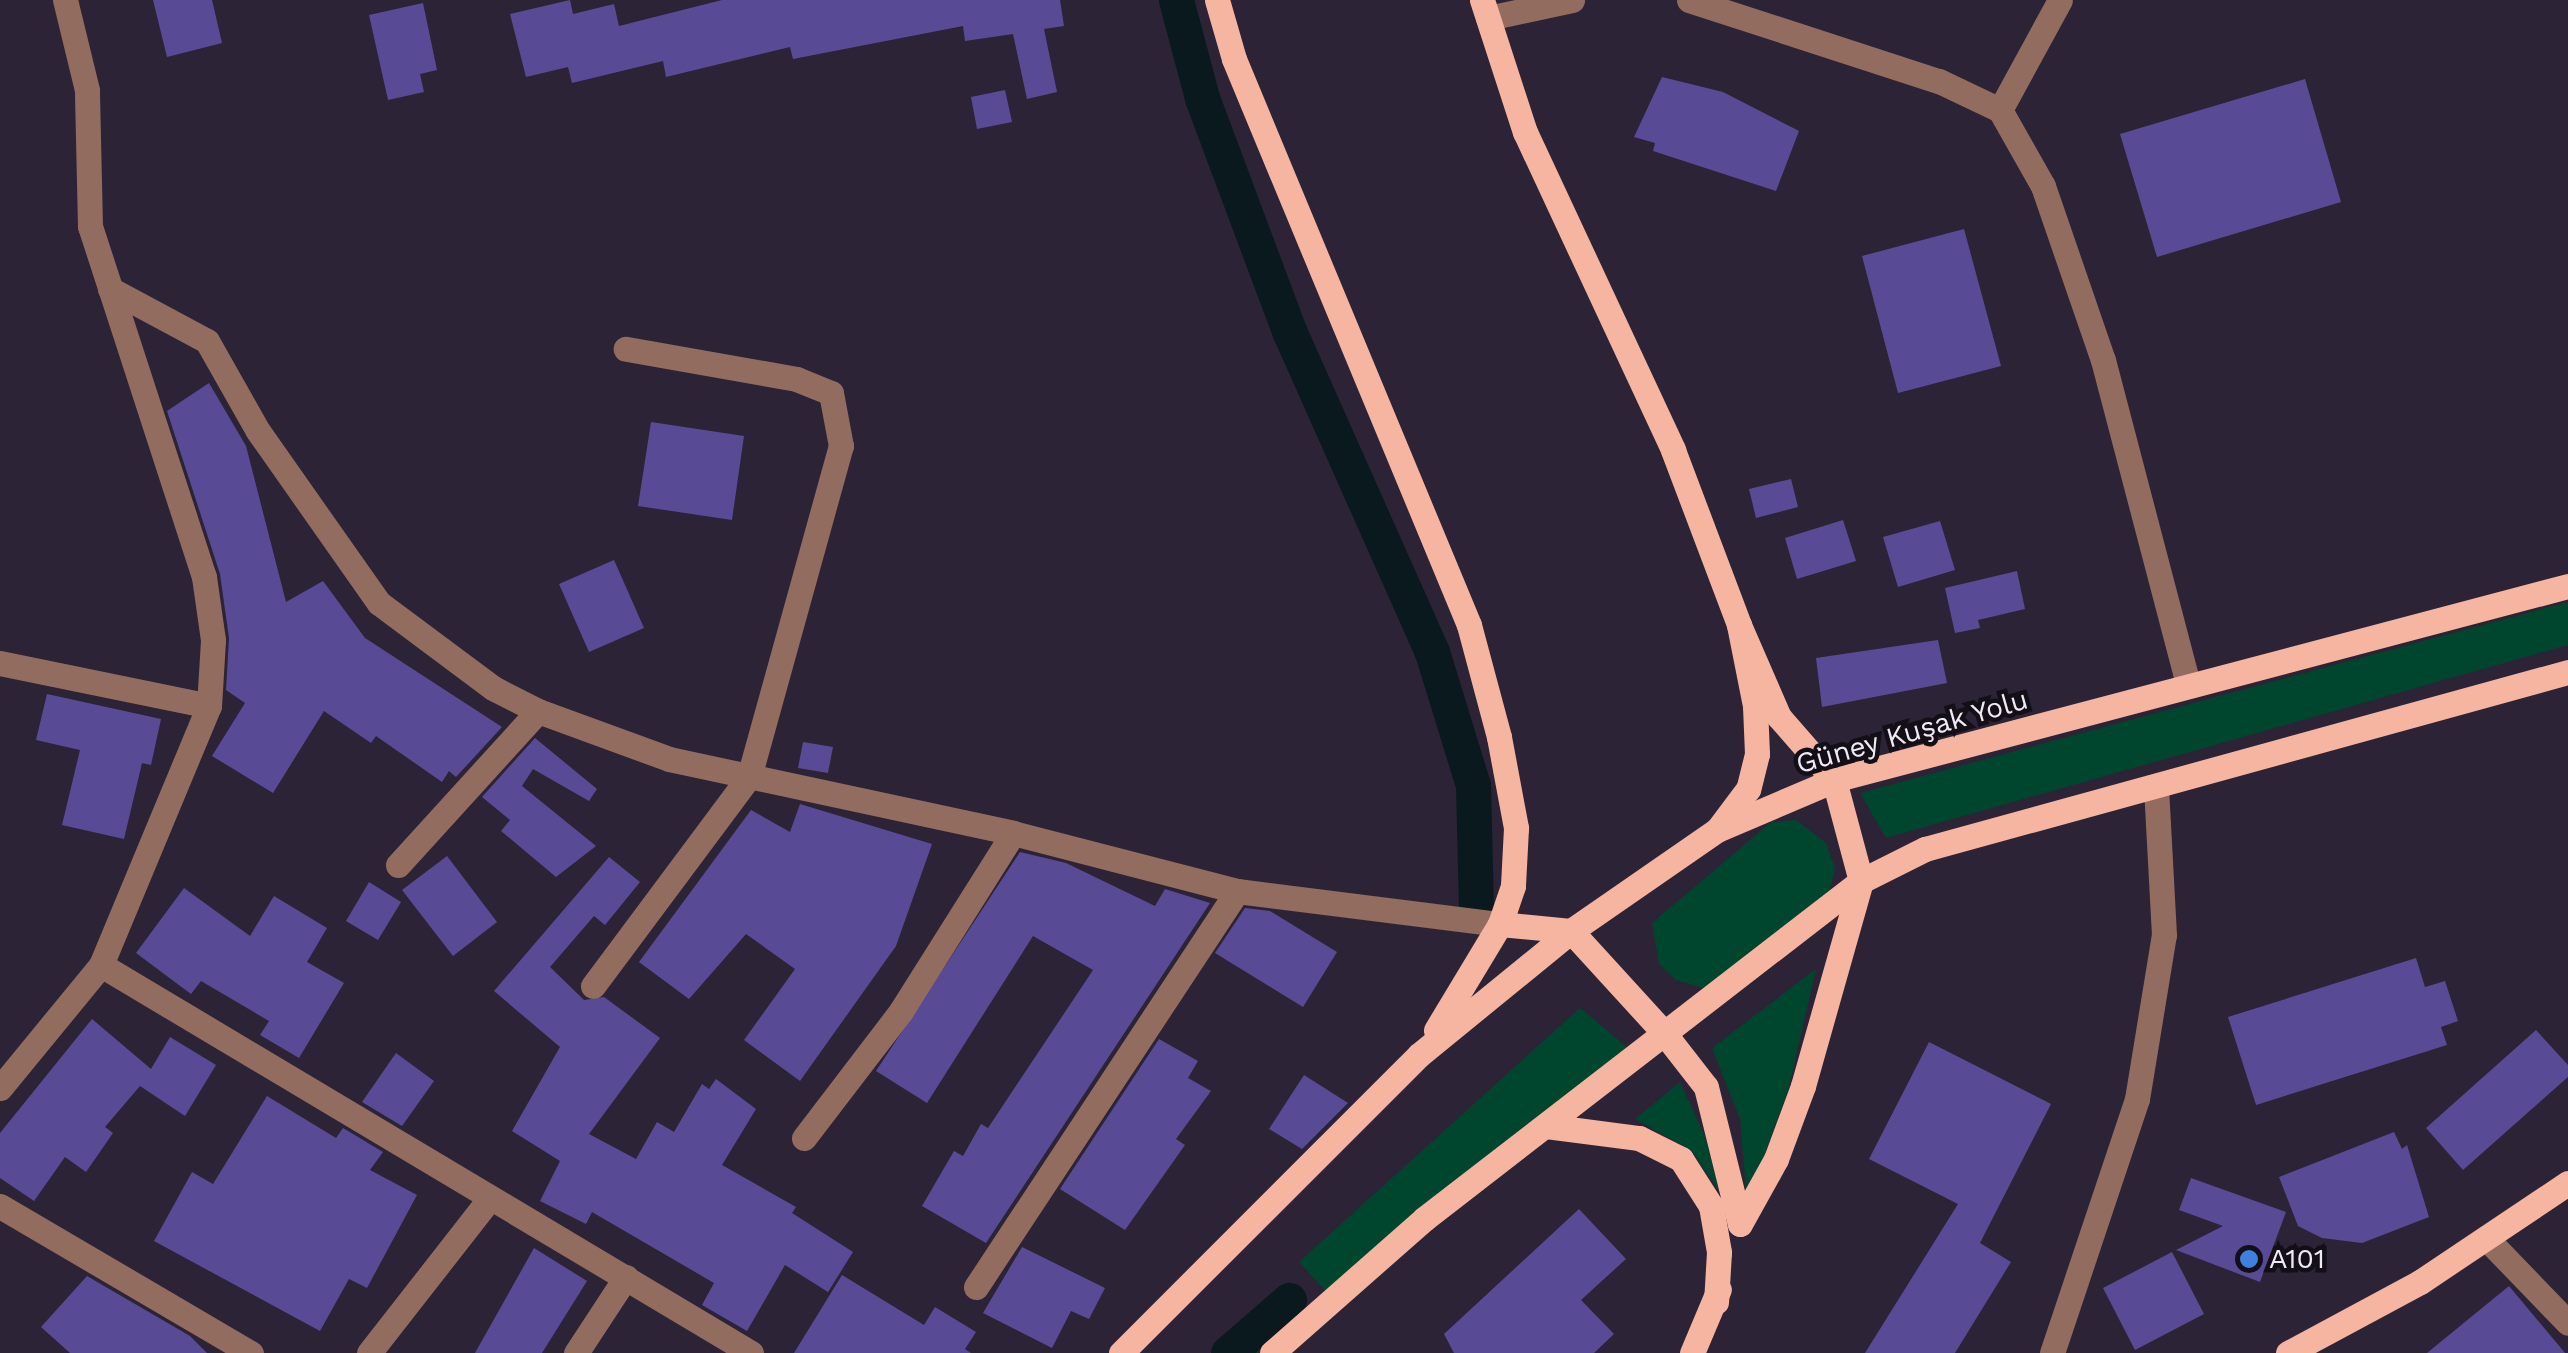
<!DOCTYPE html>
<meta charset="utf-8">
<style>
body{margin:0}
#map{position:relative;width:2568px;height:1353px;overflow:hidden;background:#2d2336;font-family:"Work Sans",sans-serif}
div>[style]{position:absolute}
.green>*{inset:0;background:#00462e}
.canal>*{height:35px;margin:-17.5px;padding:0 17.5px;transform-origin:17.5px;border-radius:17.5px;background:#09191e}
.building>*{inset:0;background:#594a96}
.minor>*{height:25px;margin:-12.5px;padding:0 12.5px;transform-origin:12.5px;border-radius:12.5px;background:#936c60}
.major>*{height:25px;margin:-12.5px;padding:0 12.5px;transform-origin:12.5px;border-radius:12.5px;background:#f5b5a0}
.dots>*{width:28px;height:28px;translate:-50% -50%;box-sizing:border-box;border:5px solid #130f17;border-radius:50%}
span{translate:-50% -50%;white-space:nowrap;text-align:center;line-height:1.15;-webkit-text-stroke:9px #130f17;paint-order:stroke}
.street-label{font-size:28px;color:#f0e9f6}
.poi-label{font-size:28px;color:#f0e9f6}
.left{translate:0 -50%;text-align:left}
</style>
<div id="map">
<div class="green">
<i style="clip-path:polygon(2568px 602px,2568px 645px,1886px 838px,1860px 793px)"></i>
<i style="clip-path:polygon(1796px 820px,1826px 843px,1835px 868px,1827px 902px,1703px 988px,1676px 980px,1659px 964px,1652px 923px,1771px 822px)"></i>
<i style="clip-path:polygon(1816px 969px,1789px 1087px,1747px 1204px,1740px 1119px,1712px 1048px)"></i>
<i style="clip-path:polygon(1580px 1008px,1627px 1047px,1330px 1296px,1299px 1262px)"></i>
<i style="clip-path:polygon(1680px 1082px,1705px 1136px,1719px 1191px,1691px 1150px,1635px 1119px)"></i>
</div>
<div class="canal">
<i style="left:1176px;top:0;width:101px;rotate:75.1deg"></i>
<i style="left:1202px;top:98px;width:251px;rotate:69.5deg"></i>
<i style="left:1290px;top:333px;width:349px;rotate:66deg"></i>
<i style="left:1432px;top:652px;width:139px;rotate:72.9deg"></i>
<i style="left:1473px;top:785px;width:120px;rotate:88.6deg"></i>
<i style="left:1228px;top:1353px;width:81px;rotate:-41deg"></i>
</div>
<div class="building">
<i style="clip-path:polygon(153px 0,212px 0,222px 43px,167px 57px)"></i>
<i style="clip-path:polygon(570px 0,573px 14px,614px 4px,619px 26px,722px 0,1060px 0,1064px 26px,1044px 29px,1057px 92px,1027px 99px,1013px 34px,965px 41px,963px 26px,793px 59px,790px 47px,666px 77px,663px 61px,572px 83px,568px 67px,526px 77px,510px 14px)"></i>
<i style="clip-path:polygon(423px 3px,437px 70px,420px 74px,424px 92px,388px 100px,369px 15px)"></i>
<i style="clip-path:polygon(1662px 77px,1723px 92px,1799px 131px,1776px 191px,1653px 151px,1655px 143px,1634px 137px)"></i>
<i style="clip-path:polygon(2305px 79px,2341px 202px,2157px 257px,2120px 134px)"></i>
<i style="clip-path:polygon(1005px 90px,1012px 122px,977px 129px,971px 97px)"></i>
<i style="clip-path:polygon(1964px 229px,2001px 366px,1898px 393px,1862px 256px)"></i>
<i style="clip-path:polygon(209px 383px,246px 446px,286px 602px,323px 581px,365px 638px,502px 727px,456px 777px,449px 771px,442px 782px,376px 736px,371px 743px,324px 711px,273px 793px,212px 756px,245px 703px,226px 690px,229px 638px,220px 574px,167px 411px)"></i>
<i style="clip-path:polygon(651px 422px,744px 436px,732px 520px,638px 506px)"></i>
<i style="clip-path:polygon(1791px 479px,1798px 507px,1756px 518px,1749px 489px)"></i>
<i style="clip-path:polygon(1843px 520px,1856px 561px,1797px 579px,1785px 538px)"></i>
<i style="clip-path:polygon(1940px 521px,1955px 570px,1898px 587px,1883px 537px)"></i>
<i style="clip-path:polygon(614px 560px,644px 628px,589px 652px,559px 584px)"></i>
<i style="clip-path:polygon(2017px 571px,2025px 609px,1978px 620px,1980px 628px,1955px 633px,1945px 588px)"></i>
<i style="clip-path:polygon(1938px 640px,1947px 683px,1822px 707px,1816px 658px)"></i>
<i style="clip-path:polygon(47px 694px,161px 719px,151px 765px,142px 763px,124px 839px,62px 825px,80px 750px,36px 740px)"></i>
<i style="clip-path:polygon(535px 738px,597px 789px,589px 801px,533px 769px,522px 786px,596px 846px,556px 877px,501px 831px,510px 820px,482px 797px)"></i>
<i style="clip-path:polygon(803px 742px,833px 747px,828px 773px,798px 768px)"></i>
<i style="clip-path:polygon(800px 804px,932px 844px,896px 946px,800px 1081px,744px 1040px,795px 969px,746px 934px,689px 999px,639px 962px,751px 810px,790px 832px)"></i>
<i style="clip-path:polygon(1020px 852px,1066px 863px,1155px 906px,1165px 889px,1210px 903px,986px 1243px,922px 1206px,954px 1151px,963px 1156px,981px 1124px,988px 1128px,1093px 970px,1033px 936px,927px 1103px,876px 1071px)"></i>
<i style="clip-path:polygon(447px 856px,497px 922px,453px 956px,402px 890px)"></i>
<i style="clip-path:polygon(609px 857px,640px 882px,605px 925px,594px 916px,550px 967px,584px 1000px,604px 997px,660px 1038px,589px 1134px,636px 1159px,657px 1122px,674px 1132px,702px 1084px,709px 1089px,716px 1079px,756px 1109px,722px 1165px,796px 1207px,792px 1213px,853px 1252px,828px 1292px,785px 1265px,747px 1331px,702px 1305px,714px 1283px,592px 1212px,586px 1224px,540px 1201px,560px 1161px,512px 1131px,560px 1047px,494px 991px)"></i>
<i style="clip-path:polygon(369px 882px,401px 902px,378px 940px,346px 921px)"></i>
<i style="clip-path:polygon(184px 888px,250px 936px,274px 896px,327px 928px,307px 962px,344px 983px,299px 1058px,260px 1035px,269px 1021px,201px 981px,191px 994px,136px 953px)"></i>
<i style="clip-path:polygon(1245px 908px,1270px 911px,1337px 952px,1303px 1007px,1215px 953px)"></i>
<i style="clip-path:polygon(2416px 958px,2425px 987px,2445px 981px,2458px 1021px,2441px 1027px,2447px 1045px,2256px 1105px,2228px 1017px)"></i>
<i style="clip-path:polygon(92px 1019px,151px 1069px,170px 1037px,216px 1065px,185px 1116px,140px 1086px,105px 1127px,113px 1133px,86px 1172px,65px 1157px,34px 1201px,0 1178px,0 1133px)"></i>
<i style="clip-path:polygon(2536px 1030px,2568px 1065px,2568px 1077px,2463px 1170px,2426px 1128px)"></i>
<i style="clip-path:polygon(1159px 1039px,1198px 1061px,1188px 1078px,1211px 1091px,1176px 1139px,1185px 1145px,1125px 1230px,1060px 1189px)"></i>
<i style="clip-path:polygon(1929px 1042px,2051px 1104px,1980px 1243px,2011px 1262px,1955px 1353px,1865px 1353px,1958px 1204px,1869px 1159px)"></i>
<i style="clip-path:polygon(396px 1053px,434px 1081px,402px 1126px,362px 1102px)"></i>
<i style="clip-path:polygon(1304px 1075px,1348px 1103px,1302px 1149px,1269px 1129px)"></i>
<i style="clip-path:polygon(267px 1096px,336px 1138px,343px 1128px,383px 1152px,370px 1170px,417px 1195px,367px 1288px,349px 1279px,320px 1331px,154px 1241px,192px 1172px,213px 1184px)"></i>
<i style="clip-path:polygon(2394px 1132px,2402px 1149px,2407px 1145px,2429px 1217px,2362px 1243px,2322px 1238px,2298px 1226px,2279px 1177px)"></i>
<i style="clip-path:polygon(2191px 1178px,2286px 1212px,2260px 1282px,2176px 1250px,2223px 1226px,2179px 1210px)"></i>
<i style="clip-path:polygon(1579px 1209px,1626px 1259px,1581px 1300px,1614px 1334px,1594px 1353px,1454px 1353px,1444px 1334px)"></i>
<i style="clip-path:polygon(1022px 1247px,1105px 1288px,1089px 1319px,1071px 1311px,1052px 1348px,983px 1313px)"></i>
<i style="clip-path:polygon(534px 1248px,587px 1281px,542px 1353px,475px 1353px)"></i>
<i style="clip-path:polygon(2172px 1252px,2204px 1314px,2135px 1350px,2103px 1288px)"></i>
<i style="clip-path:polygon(842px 1275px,924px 1325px,935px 1307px,976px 1332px,965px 1349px,971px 1353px,794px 1353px)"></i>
<i style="clip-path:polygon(87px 1276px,190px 1336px,207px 1353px,70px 1353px,41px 1327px)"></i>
<i style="clip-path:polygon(2509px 1286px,2565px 1353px,2427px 1353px)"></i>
</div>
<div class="minor">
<i style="left:1689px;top:0;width:263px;rotate:18deg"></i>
<i style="left:1939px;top:81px;width:68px;rotate:25.4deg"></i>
<i style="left:2000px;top:110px;width:87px;rotate:60.5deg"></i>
<i style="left:2043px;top:186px;width:184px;rotate:71deg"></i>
<i style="left:2103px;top:360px;width:334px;rotate:75.3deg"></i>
<i style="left:1488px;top:18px;width:86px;rotate:-12.1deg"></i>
<i style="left:2000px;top:110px;width:125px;rotate:-61.4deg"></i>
<i style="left:110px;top:289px;width:110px;rotate:28.2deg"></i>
<i style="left:207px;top:341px;width:103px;rotate:60.5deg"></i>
<i style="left:258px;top:431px;width:210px;rotate:54.9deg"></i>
<i style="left:379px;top:603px;width:142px;rotate:36.7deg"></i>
<i style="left:493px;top:688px;width:51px;rotate:27.1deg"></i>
<i style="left:538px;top:711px;width:140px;rotate:20.1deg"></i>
<i style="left:669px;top:759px;width:352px;rotate:12.1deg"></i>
<i style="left:1013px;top:833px;width:231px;rotate:14.5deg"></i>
<i style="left:1237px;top:891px;width:265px;rotate:7.2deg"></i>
<i style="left:0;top:663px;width:213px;rotate:11.6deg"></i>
<i style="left:398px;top:865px;width:208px;rotate:-47.7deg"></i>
<i style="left:101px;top:965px;width:757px;rotate:30.83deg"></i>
<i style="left:593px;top:986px;width:261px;rotate:-53.3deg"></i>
<i style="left:749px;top:777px;width:344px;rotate:-74.5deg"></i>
<i style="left:841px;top:446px;width:54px;rotate:-100.7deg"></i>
<i style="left:831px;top:393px;width:37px;rotate:-158deg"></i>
<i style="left:797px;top:379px;width:174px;rotate:-170deg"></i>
<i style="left:0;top:1088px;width:159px;rotate:-50.6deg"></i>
<i style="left:101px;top:965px;width:281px;rotate:-67.4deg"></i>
<i style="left:209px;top:706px;width:66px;rotate:-86.5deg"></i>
<i style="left:213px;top:640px;width:64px;rotate:-98.1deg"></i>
<i style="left:204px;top:577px;width:369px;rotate:-108deg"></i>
<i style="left:90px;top:226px;width:136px;rotate:-91.3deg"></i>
<i style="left:87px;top:90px;width:93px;rotate:-103.7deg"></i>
<i style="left:804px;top:1138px;width:160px;rotate:-52.6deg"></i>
<i style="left:901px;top:1011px;width:210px;rotate:-57.8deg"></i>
<i style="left:0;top:1206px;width:291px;rotate:30.4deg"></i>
<i style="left:2486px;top:1238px;width:118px;rotate:46deg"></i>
<i style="left:976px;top:1287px;width:474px;rotate:-56.6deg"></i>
<i style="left:369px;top:1353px;width:197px;rotate:-52deg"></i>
<i style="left:576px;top:1353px;width:91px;rotate:-56.7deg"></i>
<i style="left:2052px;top:1353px;width:268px;rotate:-71.5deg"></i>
<i style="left:2137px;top:1099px;width:166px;rotate:-80.7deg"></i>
<i style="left:2164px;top:935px;width:148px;rotate:-93.1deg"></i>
</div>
<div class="major">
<i style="left:1217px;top:0;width:61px;rotate:73.9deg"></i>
<i style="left:1234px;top:59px;width:613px;rotate:67.45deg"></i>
<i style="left:1469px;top:625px;width:116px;rotate:75deg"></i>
<i style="left:1499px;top:737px;width:93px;rotate:79.4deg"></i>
<i style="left:1516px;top:828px;width:58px;rotate:93deg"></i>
<i style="left:1513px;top:886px;width:40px;rotate:108.9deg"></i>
<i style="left:1500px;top:924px;width:124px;rotate:121.1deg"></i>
<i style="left:1482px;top:0;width:139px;rotate:72deg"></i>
<i style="left:1525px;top:132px;width:351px;rotate:65deg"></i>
<i style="left:1673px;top:450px;width:187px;rotate:69.3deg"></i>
<i style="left:1500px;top:924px;width:71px;rotate:5.6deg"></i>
<i style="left:1571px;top:931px;width:138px;rotate:47.6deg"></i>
<i style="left:1664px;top:1033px;width:68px;rotate:52.1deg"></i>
<i style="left:1706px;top:1087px;width:141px;rotate:76.1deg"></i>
<i style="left:1740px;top:1224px;width:74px;rotate:-61deg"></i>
<i style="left:1776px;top:1159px;width:78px;rotate:-69.7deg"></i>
<i style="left:1803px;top:1086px;width:213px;rotate:-74.2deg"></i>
<i style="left:1861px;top:881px;width:105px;rotate:-105deg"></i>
<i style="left:1834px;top:780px;width:84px;rotate:-131.1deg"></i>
<i style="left:1779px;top:717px;width:100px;rotate:-113.5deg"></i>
<i style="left:1739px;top:625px;width:83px;rotate:78.8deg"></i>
<i style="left:1755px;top:706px;width:48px;rotate:87.6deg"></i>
<i style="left:1757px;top:754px;width:36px;rotate:104deg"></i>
<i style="left:1748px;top:789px;width:50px;rotate:126.9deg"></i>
<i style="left:1546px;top:1126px;width:94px;rotate:7.4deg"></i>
<i style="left:1639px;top:1138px;width:47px;rotate:26.6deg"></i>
<i style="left:1681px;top:1159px;width:56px;rotate:57.4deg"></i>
<i style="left:1711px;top:1206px;width:47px;rotate:80.1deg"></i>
<i style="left:1719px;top:1252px;width:50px;rotate:93.4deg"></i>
<i style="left:1121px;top:1353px;width:421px;rotate:-45deg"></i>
<i style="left:1419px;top:1055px;width:196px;rotate:-39.2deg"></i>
<i style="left:1571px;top:931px;width:178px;rotate:-34.7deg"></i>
<i style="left:1717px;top:830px;width:127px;rotate:-23.1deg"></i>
<i style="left:1834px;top:780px;width:759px;rotate:-14.81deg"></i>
<i style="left:1272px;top:1353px;width:203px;rotate:-41.4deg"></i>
<i style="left:1424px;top:1219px;width:552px;rotate:-37.72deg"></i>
<i style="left:1861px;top:881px;width:72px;rotate:-26.6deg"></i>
<i style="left:1925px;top:849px;width:667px;rotate:-15.39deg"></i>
<i style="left:1692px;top:1353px;width:69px;rotate:-67.1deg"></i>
<i style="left:2288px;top:1353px;width:150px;rotate:-28.3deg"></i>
<i style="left:2420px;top:1282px;width:178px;rotate:-33.8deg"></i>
</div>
<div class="dots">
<i style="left:2249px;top:1259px;background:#3f7fe0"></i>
</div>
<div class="street-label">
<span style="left:1912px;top:732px;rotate:-16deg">Güney Kuşak Yolu</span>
</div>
<div class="poi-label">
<span class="left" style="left:2269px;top:1259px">A101</span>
</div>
</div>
